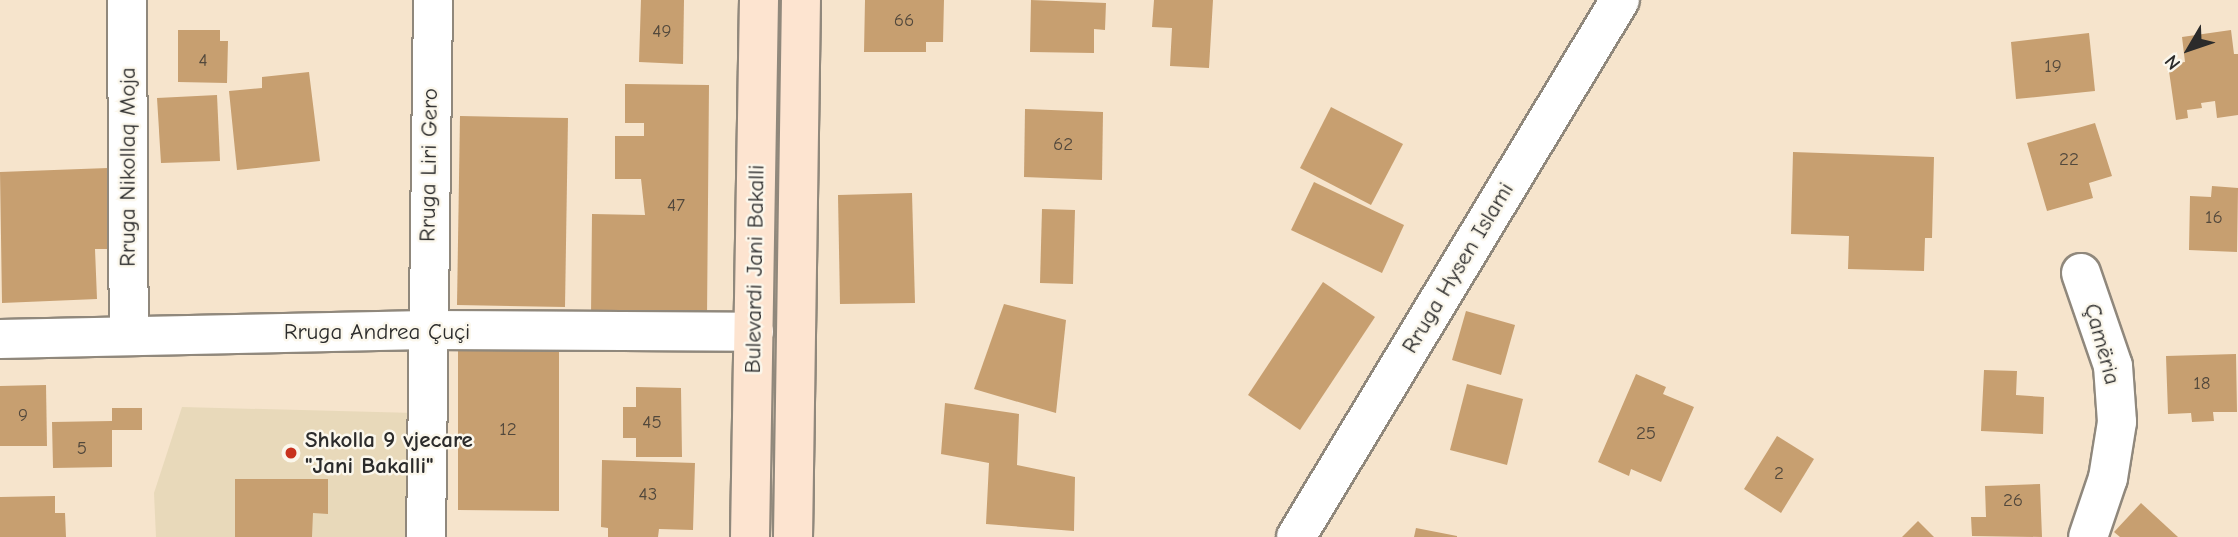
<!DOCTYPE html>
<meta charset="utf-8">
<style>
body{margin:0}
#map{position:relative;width:2238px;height:537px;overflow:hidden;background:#f6e4cc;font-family:"Comic Neue",sans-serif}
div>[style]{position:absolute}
.built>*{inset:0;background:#e8d9ba}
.building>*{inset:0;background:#c79f70}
.roads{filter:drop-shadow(2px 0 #90887c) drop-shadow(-2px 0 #90887c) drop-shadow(0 2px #90887c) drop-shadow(0 -2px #90887c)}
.minor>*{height:38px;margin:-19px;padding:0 19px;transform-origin:19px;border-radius:19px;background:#fff}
.secondary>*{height:38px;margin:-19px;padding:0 19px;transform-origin:19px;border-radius:19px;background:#fde4d0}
.dots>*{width:19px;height:19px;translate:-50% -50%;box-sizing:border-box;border:4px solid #fbf7ec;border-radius:50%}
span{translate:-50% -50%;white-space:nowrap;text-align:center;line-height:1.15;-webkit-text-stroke:5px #fbf7ec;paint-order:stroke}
.number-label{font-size:19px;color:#52483c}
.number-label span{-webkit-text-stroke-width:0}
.street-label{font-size:23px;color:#2b2b2b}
.poi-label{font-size:23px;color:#2b2b2b;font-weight:700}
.left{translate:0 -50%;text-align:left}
.north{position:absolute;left:2154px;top:14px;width:70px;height:70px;-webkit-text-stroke:5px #fbf7ec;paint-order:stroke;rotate:231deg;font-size:19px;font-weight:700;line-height:28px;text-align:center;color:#2b2b2b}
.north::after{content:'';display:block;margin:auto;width:24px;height:32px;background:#2b2b2b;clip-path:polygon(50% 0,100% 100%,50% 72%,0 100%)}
</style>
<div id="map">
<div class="built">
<i style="clip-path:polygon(182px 407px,415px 413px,413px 537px,156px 537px,154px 493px)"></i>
</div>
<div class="building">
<i style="clip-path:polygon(641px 0,684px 0,683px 64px,639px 62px)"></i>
<i style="clip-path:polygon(865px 0,944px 0,943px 42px,926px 42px,926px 52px,864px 52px)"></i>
<i style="clip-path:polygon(1031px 0,1106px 3px,1105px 30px,1094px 29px,1094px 53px,1030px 52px)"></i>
<i style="clip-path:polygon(1154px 0,1213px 0,1209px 68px,1170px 66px,1172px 28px,1152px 27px)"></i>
<i style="clip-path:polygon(178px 30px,220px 30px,220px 41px,228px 41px,227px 83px,178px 82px)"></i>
<i style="clip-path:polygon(2231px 30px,2234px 54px,2238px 54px,2238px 115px,2217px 118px,2215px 101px,2201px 103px,2202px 108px,2187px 110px,2188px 118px,2176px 120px,2168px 64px,2185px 62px,2182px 37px)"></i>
<i style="clip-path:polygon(2089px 33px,2095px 91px,2016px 99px,2011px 42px)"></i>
<i style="clip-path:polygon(309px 72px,320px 161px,237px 170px,229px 91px,262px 88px,262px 77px)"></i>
<i style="clip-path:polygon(625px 84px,709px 85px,707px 318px,591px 316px,592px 214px,645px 215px,641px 179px,615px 179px,615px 136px,644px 136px,644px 123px,625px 123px)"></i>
<i style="clip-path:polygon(217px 95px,220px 161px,161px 163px,157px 98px)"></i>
<i style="clip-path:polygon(1331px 107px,1403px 144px,1371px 205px,1300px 168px)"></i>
<i style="clip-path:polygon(1025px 109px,1103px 112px,1102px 180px,1024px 177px)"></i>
<i style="clip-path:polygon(460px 116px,568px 118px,565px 307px,457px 305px)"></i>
<i style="clip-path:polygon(2095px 123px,2112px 176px,2089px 183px,2093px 198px,2047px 211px,2027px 143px)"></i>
<i style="clip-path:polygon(1793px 152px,1934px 157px,1932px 238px,1925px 238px,1924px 271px,1848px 269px,1849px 236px,1791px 234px)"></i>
<i style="clip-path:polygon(108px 168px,111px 249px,95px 249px,97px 299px,2px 303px,0 172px)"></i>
<i style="clip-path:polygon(1314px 182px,1404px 225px,1382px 273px,1291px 230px)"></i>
<i style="clip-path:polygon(2212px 186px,2238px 188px,2237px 252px,2189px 250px,2190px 196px,2211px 197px)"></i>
<i style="clip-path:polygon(912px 193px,915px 303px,840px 304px,838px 195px)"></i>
<i style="clip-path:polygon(1042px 209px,1075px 210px,1073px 284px,1040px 283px)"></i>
<i style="clip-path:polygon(1323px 282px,1375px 317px,1300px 430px,1248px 395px)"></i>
<i style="clip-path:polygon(1004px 304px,1066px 320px,1056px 413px,974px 389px)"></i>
<i style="clip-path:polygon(1466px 311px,1515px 325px,1501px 375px,1452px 360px)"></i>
<i style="clip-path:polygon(458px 349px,559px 349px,559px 511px,458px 510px)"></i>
<i style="clip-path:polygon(2236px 354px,2237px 412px,2213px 412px,2214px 421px,2192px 422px,2191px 413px,2168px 414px,2166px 356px)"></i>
<i style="clip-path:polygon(1984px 370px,2017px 371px,2016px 395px,2044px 397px,2043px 434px,1981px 431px)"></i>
<i style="clip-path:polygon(1636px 374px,1666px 387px,1663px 394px,1694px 407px,1661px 482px,1631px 469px,1629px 476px,1598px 462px)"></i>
<i style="clip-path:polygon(1467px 384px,1523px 399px,1507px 465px,1450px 450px)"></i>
<i style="clip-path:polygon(46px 385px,47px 446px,0 446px,0 386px)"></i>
<i style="clip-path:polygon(636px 387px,681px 388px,682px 457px,636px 457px,636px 438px,623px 438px,623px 407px,636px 407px)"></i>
<i style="clip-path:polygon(945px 403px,1019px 414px,1017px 465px,1075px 477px,1074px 531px,986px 524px,989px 463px,941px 454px)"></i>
<i style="clip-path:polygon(112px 408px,142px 408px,142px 430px,112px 430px,112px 467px,53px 468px,52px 422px,112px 421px)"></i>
<i style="clip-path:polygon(1777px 436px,1814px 459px,1781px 513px,1744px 489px)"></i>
<i style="clip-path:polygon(602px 460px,695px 463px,693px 530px,659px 529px,658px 537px,608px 537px,608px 528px,601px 527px)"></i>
<i style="clip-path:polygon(235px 479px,328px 479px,328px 514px,313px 513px,312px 537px,235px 537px)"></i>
<i style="clip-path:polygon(2040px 484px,2042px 537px,1972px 536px,1971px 517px,1986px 517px,1985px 486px)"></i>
<i style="clip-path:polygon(55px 496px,55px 513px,65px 513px,66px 537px,0 537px,0 497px)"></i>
<i style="clip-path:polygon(2141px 503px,2178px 537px,2120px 537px,2114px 532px)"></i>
<i style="clip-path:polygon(1918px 521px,1934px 537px,1902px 537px)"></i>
<i style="clip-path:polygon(1416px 528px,1457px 536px,1457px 537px,1414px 537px)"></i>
</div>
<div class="roads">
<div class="minor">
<i style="left:127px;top:0;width:334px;rotate:89.7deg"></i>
<i style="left:2081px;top:273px;width:98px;rotate:71deg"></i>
<i style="left:2113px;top:366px;width:56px;rotate:85.9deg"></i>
<i style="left:2117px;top:422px;width:57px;rotate:99.1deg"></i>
<i style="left:2108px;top:478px;width:62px;rotate:108.7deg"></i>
<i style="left:0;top:339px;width:426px;rotate:-1.2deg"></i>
<i style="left:426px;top:330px;width:328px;rotate:0.3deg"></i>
<i style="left:426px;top:537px;width:537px;rotate:-89.25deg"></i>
<i style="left:1296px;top:537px;width:627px;rotate:-58.9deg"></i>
</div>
<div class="secondary">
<i style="left:750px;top:537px;width:537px;rotate:-89.04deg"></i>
<i style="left:793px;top:537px;width:537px;rotate:-89.15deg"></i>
</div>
</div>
<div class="dots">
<i style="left:291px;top:453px;background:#c8321e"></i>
</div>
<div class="number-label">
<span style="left:904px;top:21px">66</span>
<span style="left:662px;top:32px">49</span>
<span style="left:203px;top:61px">4</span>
<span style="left:2053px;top:67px">19</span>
<span style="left:1063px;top:145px">62</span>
<span style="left:2069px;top:160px">22</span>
<span style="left:676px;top:206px">47</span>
<span style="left:2214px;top:218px">16</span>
<span style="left:2202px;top:384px">18</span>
<span style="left:23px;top:416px">9</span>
<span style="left:652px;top:423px">45</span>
<span style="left:508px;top:430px">12</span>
<span style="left:1646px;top:434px">25</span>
<span style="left:82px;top:449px">5</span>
<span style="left:1779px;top:474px">2</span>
<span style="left:648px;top:495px">43</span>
<span style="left:2013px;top:501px">26</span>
</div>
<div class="street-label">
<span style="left:429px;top:165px;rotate:-89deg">Rruga Liri Gero</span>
<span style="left:128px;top:167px;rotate:-90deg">Rruga Nikollaq Moja</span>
<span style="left:1458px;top:268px;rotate:-59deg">Rruga Hysen Islami</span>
<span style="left:755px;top:269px;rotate:-89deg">Bulevardi Jani Bakalli</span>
<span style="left:377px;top:332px">Rruga Andrea Çuçi</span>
<span style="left:2102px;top:344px;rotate:75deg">Çamëria</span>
</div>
<div class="poi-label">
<span class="left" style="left:305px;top:453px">Shkolla 9 vjecare<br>"Jani Bakalli"</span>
</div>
<div class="north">N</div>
</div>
